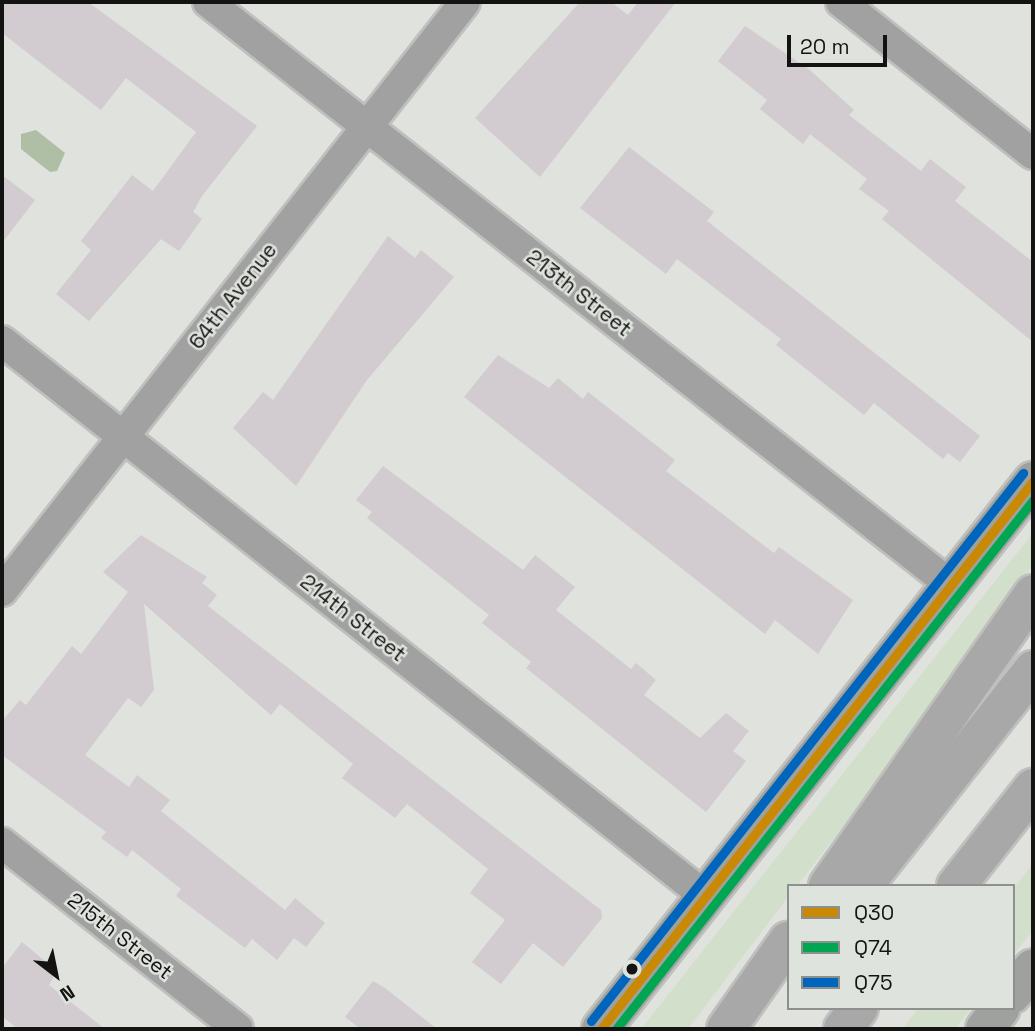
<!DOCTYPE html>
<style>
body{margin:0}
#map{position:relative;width:1035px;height:1031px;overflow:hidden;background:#e0e2de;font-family:"Space Grotesk",sans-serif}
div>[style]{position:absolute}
.green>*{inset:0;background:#d2dfca}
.water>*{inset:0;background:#afbfa5}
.building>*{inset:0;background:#d2cbd0}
.roads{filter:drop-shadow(2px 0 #bfc0be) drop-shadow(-2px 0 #bfc0be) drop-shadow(0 2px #bfc0be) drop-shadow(0 -2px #bfc0be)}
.minor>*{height:30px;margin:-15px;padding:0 15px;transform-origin:15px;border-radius:15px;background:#a0a1a0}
.secondary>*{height:38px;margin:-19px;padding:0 19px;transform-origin:19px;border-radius:19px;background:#9fa19e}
.motorway>*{height:38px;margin:-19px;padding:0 19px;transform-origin:19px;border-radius:19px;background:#a7a8a7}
.bus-1>*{height:9px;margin:-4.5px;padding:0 4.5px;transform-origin:4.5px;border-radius:4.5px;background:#c98904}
.bus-2>*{height:9px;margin:-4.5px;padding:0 4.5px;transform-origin:4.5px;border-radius:4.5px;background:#00a651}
.bus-3>*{height:9px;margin:-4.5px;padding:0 4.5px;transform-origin:4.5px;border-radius:4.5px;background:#0065bd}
.dots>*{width:19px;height:19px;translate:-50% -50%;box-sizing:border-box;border:4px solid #dfe3dd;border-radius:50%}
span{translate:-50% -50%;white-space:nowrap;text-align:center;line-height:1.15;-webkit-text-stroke:5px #dfe3dd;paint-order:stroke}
.street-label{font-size:21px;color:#131412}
.frame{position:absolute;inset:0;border:4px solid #131412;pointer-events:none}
.legend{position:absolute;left:787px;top:884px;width:228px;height:126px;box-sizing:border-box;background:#dfe3dd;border:2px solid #8d908c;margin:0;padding:9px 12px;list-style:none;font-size:21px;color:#131412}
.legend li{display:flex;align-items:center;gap:14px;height:35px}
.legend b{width:35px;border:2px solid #8d908c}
.north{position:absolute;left:21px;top:940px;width:70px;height:70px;-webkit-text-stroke:5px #dfe3dd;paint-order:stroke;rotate:148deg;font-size:19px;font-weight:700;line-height:28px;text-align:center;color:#131412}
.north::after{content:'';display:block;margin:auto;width:24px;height:32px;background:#131412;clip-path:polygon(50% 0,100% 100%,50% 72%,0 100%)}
.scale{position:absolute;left:787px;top:35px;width:100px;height:32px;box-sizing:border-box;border:4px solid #131412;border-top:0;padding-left:9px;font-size:21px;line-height:24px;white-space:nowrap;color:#131412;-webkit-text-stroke:5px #dfe3dd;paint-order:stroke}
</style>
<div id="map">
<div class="green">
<i style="clip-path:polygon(1033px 533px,1033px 564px,942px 700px,797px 886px,788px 886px,788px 897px,688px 1029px,641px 1029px)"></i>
<i style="clip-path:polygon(1033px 863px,1033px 930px,1012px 957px,1012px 891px)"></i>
<i style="clip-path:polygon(919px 1008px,972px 1008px,955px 1029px,902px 1029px)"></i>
</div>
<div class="water">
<i style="clip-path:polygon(36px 130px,65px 153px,57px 171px,50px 172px,21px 149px,21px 134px)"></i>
</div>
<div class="building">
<i style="clip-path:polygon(2px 2px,88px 2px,257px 126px,202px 196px,193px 212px,202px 219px,179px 251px,161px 239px,89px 321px,56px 294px,91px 250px,81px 241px,132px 175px,153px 191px,196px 132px,126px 78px,101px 110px,2px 33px)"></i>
<i style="clip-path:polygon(580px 2px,611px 2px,628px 15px,638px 2px,676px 2px,540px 177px,475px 118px)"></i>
<i style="clip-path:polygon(745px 26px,810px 70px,854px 110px,849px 115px,921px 171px,930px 159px,966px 187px,955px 201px,1033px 262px,1033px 342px,882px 219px,889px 211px,859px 189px,867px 179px,810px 134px,803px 144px,760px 109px,767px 100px,718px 61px)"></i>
<i style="clip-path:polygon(629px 147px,714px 212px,707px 221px,980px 436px,960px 462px,948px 453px,943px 459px,874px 403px,864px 415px,776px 345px,781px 339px,677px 259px,666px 274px,580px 208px)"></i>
<i style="clip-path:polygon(2px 175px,35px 200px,2px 243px)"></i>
<i style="clip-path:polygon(388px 236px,415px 258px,421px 250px,454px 277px,367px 380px,296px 486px,233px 428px,263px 392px,273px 400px)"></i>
<i style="clip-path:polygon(498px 355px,549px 388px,558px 378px,583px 399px,588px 392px,675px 460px,666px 471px,774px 553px,779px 547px,853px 600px,818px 654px,775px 620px,765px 634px,464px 397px)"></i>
<i style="clip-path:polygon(383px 466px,523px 570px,535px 555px,575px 587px,556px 610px,631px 669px,636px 663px,656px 680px,644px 695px,700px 738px,726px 713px,749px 731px,733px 751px,746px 761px,706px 812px,526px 668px,531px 662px,482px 623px,489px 615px,367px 518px,372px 512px,356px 500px)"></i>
<i style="clip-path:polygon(141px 535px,207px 577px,202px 583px,217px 595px,208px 606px,601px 910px,602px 918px,563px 967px,533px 943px,501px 984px,472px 962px,505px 920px,470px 893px,488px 869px,407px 804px,395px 818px,342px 778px,353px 764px,280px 704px,271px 715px,144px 604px,154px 690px,141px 707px,128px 698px,85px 755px,129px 787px,137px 775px,170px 800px,161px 811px,285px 910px,295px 898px,325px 923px,306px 947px,294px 938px,277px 960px,252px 939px,245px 948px,176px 896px,181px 889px,132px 850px,127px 857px,101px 838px,106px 832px,2px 755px,2px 721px,20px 700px,26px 705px,72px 646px,81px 654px,128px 592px,103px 572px)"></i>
<i style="clip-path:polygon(22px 942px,57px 971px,49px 985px,105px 1029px,18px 1029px,2px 1016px,2px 968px)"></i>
<i style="clip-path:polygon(373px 981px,385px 988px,437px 1029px,361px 1029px,345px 1017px)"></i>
</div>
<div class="roads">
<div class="minor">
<i style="left:208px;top:2px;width:944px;rotate:38.12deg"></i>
<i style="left:841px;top:2px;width:245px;rotate:38.4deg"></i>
<i style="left:2px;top:341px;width:896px;rotate:38.29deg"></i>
<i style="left:2px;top:591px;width:749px;rotate:-51.83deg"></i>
<i style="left:2px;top:843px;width:300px;rotate:38.2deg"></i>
</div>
<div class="secondary">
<i style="left:1012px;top:994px;width:33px;rotate:-51deg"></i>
<i style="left:601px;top:1029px;width:698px;rotate:-51.75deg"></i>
<i style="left:985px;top:1029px;width:26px;rotate:-53deg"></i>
</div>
<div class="motorway">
<i style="left:828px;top:886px;width:357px;rotate:-54.9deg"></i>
<i style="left:863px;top:886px;width:275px;rotate:-51.8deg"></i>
<i style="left:956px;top:886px;width:125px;rotate:-51.8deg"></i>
<i style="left:726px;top:1029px;width:108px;rotate:-54.8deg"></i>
<i style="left:843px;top:1029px;width:26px;rotate:-53deg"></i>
</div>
</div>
<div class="bus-1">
<i style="left:601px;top:1029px;width:698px;rotate:-51.75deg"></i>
</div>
<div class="bus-2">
<i style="left:616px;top:1029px;width:674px;rotate:-51.75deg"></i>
</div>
<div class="bus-3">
<i style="left:591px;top:1021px;width:698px;rotate:-51.75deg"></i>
</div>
<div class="dots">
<i style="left:632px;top:969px;background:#131412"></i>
</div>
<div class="street-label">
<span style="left:579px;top:293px;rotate:38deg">213th Street</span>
<span style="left:233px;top:296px;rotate:-52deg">64th Avenue</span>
<span style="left:353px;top:618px;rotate:38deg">214th Street</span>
<span style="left:120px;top:936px;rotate:38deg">215th Street</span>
</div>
<div class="frame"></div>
<ul class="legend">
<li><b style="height:9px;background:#c98904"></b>Q30</li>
<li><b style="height:9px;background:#00a651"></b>Q74</li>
<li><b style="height:9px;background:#0065bd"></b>Q75</li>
</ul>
<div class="north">N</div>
<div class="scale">20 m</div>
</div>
